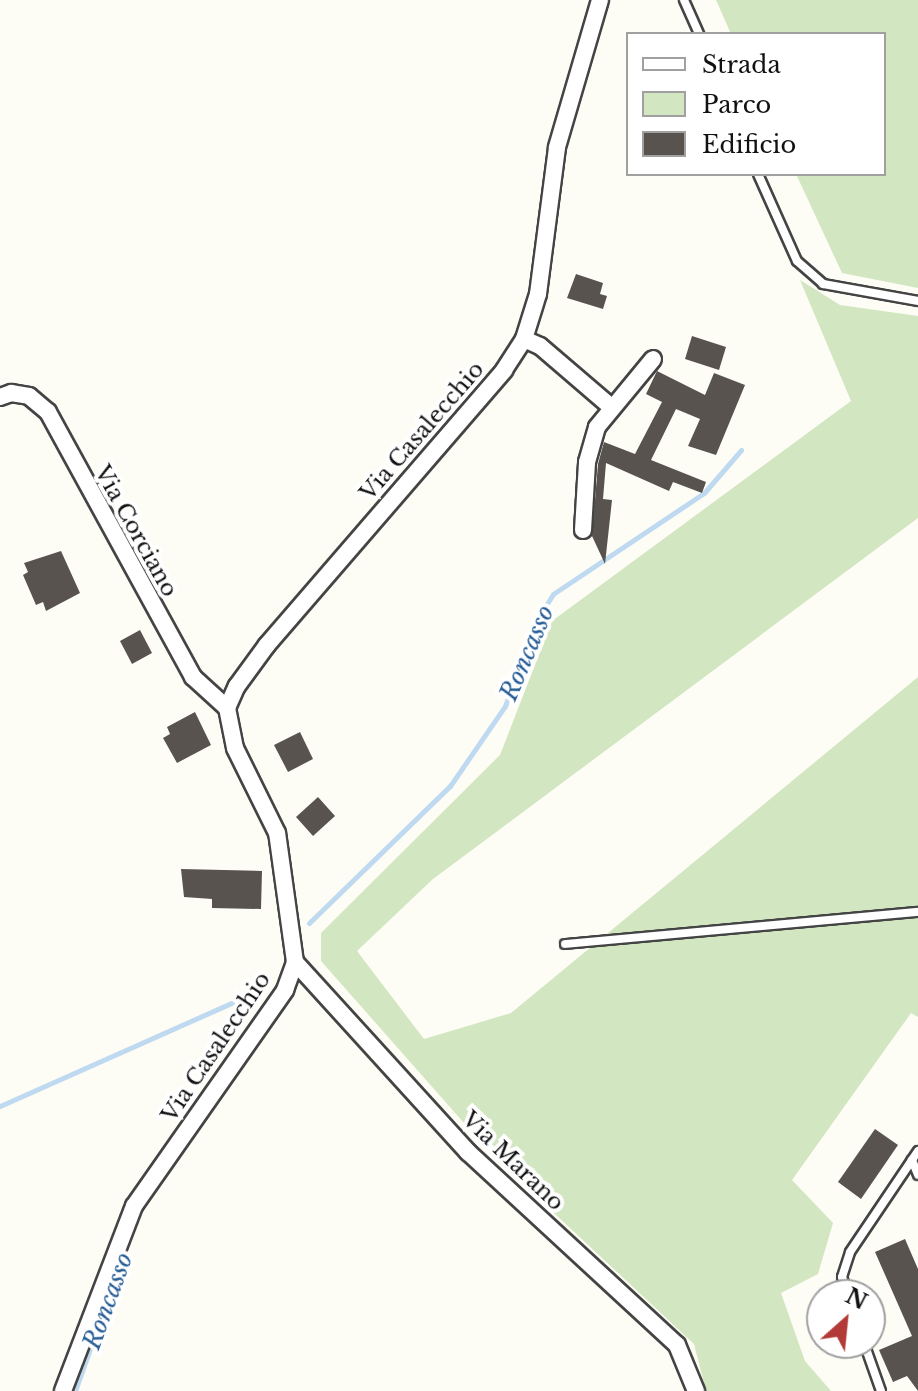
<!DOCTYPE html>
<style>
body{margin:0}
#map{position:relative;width:918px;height:1391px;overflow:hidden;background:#fefdf5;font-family:"Libre Baskerville",serif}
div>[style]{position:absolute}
.green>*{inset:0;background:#d2e6c1}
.stream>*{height:5px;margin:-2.5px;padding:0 2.5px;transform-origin:2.5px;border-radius:2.5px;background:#bfdaf0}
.building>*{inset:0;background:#58534e}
.roads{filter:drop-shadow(2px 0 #444) drop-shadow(-2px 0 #444) drop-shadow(0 2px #444) drop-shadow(0 -2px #444)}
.service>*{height:8px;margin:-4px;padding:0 4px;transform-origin:4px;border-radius:4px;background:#fff}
.minor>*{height:16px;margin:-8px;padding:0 8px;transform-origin:8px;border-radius:8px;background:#fff}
span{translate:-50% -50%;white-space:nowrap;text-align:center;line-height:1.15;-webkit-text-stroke:8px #fff;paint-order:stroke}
.street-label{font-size:22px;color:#111}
.water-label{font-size:24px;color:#275d96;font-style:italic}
.legend{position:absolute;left:626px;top:32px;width:260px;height:144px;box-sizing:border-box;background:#fff;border:2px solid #a0a0a0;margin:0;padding:10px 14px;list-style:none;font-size:24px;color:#111}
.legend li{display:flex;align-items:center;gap:16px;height:40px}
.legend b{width:40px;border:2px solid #a0a0a0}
.north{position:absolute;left:806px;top:1279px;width:80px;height:80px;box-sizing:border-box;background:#fff;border:2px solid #a0a0a0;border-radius:50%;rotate:27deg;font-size:22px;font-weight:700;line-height:32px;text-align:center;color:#111}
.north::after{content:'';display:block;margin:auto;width:28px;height:36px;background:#b23a37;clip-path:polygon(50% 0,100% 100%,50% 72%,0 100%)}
</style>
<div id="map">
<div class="green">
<i style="clip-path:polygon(716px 0,918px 0,918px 288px,842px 273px,796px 174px,884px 174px,884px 34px,731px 34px)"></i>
<i style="clip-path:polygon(800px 280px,840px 305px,918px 316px,918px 518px,433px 879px,357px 951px,424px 1039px,511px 1013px,918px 677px,918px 1017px,911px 1013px,792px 1180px,833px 1223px,818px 1274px,781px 1293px,805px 1361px,831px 1391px,706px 1391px,694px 1344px,494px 1157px,321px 961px,321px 933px,500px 755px,552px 621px,851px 401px)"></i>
</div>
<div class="stream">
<i style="left:309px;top:923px;width:197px;rotate:-44.2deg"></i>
<i style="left:450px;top:786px;width:97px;rotate:-55.5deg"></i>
<i style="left:505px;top:706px;width:97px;rotate:-69deg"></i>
<i style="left:540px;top:615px;width:25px;rotate:-58deg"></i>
<i style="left:553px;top:594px;width:182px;rotate:-33.8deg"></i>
<i style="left:704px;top:493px;width:57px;rotate:-49.3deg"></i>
<i style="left:0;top:1106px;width:256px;rotate:-24deg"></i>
<i style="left:234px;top:1002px;width:42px;rotate:-36.3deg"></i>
<i style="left:75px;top:1391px;width:135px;rotate:-70.5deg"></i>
</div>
<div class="building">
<i style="clip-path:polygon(576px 274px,603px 283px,600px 294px,607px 296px,603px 309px,567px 298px)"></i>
<i style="clip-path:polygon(692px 336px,726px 347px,719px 370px,685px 359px)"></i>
<i style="clip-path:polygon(657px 371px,705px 395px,714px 373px,745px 385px,716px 455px,688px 446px,700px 419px,676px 409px,651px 460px,706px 482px,702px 493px,673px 482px,669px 491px,606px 463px,603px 499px,612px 500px,605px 564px,592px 536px,598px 464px,604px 442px,635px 454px,662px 402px,646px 394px)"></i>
<i style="clip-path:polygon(61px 551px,80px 593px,46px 611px,43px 602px,36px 605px,23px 575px,28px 572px,24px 563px)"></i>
<i style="clip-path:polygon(140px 630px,152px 653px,132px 664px,120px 641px)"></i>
<i style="clip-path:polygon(195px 712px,211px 745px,177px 763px,163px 738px,170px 734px,167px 727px)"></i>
<i style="clip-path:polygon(300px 732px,313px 759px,288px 772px,274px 745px)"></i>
<i style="clip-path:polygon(318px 797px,335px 816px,313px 836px,296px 817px)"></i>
<i style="clip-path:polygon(181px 869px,262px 871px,261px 909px,212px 908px,212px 899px,184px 897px)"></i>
<i style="clip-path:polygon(875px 1129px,898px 1145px,861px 1199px,838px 1182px)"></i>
<i style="clip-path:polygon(905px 1239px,918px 1269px,918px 1391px,907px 1376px,893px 1382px,879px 1350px,912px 1336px,875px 1252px)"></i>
</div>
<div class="roads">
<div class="service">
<i style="left:684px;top:0;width:37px;rotate:66deg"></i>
<i style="left:758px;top:174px;width:95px;rotate:65.9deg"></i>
<i style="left:797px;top:261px;width:35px;rotate:41deg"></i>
<i style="left:823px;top:284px;width:97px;rotate:10.1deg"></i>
<i style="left:565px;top:944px;width:354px;rotate:-5.2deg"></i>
<i style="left:912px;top:1160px;width:16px;rotate:68deg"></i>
<i style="left:848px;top:1295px;width:19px;rotate:-108deg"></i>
<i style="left:842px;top:1277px;width:26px;rotate:-72deg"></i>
<i style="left:850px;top:1252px;width:122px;rotate:-56deg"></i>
<i style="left:864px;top:1343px;width:51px;rotate:70.5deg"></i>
</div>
<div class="minor">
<i style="left:524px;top:339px;width:17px;rotate:24deg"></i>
<i style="left:540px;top:346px;width:92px;rotate:40.6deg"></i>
<i style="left:0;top:397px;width:12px;rotate:-20deg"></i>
<i style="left:11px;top:393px;width:18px;rotate:9deg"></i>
<i style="left:29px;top:396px;width:25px;rotate:40deg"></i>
<i style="left:48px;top:412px;width:302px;rotate:61.3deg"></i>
<i style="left:193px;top:677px;width:46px;rotate:42.4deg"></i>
<i style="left:583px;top:530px;width:68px;rotate:-86.6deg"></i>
<i style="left:587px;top:462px;width:36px;rotate:-74deg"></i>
<i style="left:597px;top:427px;width:88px;rotate:-50.5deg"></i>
<i style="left:295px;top:962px;width:257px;rotate:47.7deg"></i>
<i style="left:468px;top:1152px;width:284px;rotate:42.7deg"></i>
<i style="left:677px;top:1345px;width:50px;rotate:67.6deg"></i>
<i style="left:63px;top:1391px;width:198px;rotate:-69deg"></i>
<i style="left:134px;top:1206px;width:264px;rotate:-55deg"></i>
<i style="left:285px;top:990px;width:30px;rotate:-70deg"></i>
<i style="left:295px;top:962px;width:130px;rotate:-97.9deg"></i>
<i style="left:277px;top:833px;width:95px;rotate:-116.3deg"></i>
<i style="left:235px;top:748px;width:41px;rotate:-101.3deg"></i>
<i style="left:227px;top:708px;width:24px;rotate:-66deg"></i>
<i style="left:237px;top:686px;width:51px;rotate:-53.8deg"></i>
<i style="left:267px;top:645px;width:363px;rotate:-49.2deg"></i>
<i style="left:504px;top:370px;width:37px;rotate:-57deg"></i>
<i style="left:524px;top:339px;width:47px;rotate:-72.7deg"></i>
<i style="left:538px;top:294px;width:148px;rotate:-82.6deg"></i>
<i style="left:557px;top:147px;width:153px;rotate:-73.7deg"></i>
</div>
</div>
<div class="street-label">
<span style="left:422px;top:431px;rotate:-49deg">Via Casalecchio</span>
<span style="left:136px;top:531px;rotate:61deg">Via Corciano</span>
<span style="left:216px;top:1047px;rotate:-56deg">Via Casalecchio</span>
<span style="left:513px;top:1161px;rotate:44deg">Via Marano</span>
</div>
<div class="water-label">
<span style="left:527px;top:653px;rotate:-67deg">Roncasso</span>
<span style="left:108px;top:1301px;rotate:-70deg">Roncasso</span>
</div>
<ul class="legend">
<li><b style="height:10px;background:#fff"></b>Strada</li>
<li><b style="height:22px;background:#d2e6c1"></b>Parco</li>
<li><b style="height:22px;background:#58534e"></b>Edificio</li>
</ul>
<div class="north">N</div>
</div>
